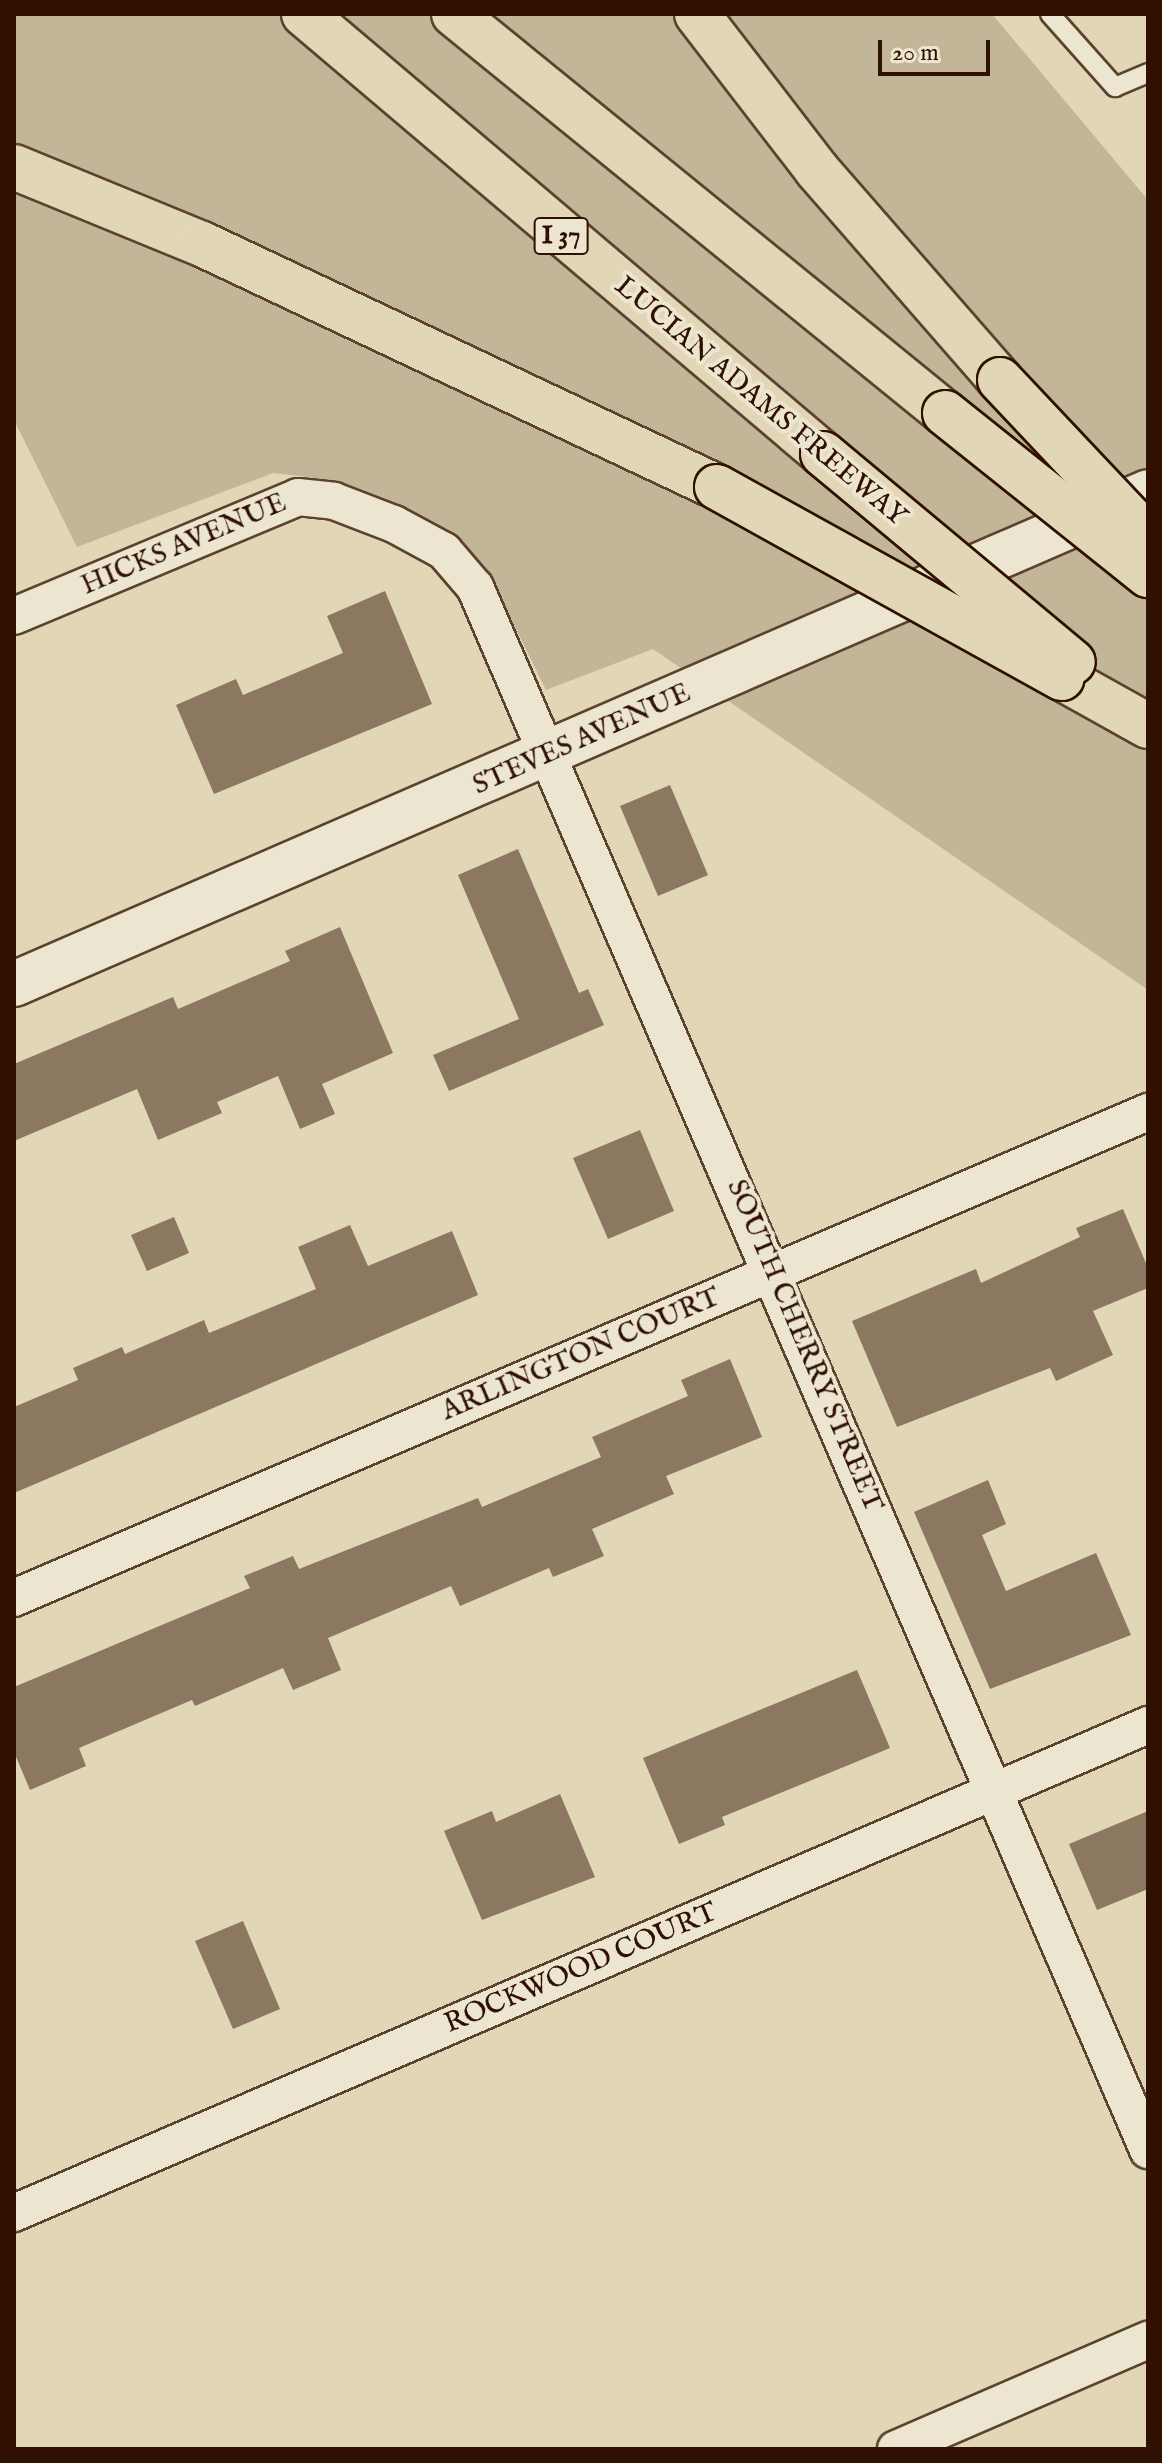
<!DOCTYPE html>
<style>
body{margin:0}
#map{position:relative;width:1162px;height:2463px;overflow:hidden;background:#e1d7b7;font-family:"IM FELL English",serif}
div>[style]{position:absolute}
.green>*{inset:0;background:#c3b598}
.building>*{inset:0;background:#8c7760}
.roads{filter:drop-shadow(2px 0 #5c422e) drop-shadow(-2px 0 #5c422e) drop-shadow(0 2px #5c422e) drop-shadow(0 -2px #5c422e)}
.service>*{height:18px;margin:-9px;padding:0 9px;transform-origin:9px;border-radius:9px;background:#ece5d0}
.minor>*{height:36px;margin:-18px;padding:0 18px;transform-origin:18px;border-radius:18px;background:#ece5d0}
.tertiary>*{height:44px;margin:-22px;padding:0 22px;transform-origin:22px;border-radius:22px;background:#ece5d0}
.motorway>*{height:44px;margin:-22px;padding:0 22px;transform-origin:22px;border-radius:22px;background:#e1d7b7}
.bridges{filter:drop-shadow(2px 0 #2f1001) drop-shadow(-2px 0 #2f1001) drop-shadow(0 2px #2f1001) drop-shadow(0 -2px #2f1001)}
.motorway-bridge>*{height:44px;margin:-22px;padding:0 22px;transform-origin:22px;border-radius:22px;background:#e1d7b7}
span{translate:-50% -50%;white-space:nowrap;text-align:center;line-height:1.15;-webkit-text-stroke:8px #ece5d0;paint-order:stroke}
.shield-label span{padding:2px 6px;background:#ece5d0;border:2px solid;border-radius:6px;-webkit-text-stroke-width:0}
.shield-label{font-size:26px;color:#2f1001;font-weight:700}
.street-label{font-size:28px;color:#2f1001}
.frame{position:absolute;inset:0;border:16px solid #2f1001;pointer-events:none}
.scale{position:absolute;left:878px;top:40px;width:112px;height:36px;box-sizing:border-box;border:4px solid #2f1001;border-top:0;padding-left:10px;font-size:24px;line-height:28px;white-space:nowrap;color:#2f1001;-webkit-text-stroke:6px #ece5d0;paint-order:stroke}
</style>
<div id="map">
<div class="green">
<i style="clip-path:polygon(14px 14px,992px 14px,1148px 200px,1148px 990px,653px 649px,546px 690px,485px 566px,451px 536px,308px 477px,273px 473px,77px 547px,14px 420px)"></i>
</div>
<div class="building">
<i style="clip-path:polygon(385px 591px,432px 704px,214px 794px,176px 705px,236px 679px,243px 695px,343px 653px,327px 616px)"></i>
<i style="clip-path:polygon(670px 785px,708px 875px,658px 896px,620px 806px)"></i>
<i style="clip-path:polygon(518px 849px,579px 993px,588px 989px,604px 1025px,449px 1091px,433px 1055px,519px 1019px,458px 875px)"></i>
<i style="clip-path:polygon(340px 927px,393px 1053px,322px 1084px,335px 1114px,300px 1129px,278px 1076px,217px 1102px,222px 1113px,158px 1140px,137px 1089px,14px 1141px,14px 1064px,173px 997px,178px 1009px,290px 961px,285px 951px)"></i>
<i style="clip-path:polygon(640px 1130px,674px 1211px,608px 1239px,573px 1158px)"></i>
<i style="clip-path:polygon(1123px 1209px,1148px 1268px,1148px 1288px,1093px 1311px,1113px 1355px,1056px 1381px,1050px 1368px,897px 1427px,852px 1321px,976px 1269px,981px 1283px,1080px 1237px,1076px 1228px)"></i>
<i style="clip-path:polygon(174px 1217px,189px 1253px,147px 1271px,131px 1235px)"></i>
<i style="clip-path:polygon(350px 1225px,368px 1266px,452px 1231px,478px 1295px,14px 1493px,14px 1407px,78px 1380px,73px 1368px,122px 1347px,125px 1354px,204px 1320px,209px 1333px,316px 1289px,298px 1247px)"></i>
<i style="clip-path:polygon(730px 1359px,762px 1437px,666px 1476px,674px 1494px,592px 1529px,604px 1556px,553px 1577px,549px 1568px,460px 1606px,451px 1586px,328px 1638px,341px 1670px,293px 1690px,283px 1668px,195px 1706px,192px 1700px,79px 1748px,86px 1766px,30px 1790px,14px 1752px,14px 1687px,250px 1588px,244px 1576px,293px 1556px,299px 1569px,478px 1498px,482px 1507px,601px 1457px,592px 1437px,688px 1396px,681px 1380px)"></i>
<i style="clip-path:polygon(988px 1480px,1006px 1524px,982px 1535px,1006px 1591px,1096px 1553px,1131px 1635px,990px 1689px,914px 1512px)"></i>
<i style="clip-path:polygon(857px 1670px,890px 1748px,722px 1817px,725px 1825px,679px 1844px,643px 1758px)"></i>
<i style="clip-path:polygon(560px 1794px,595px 1877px,482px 1920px,444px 1831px,492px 1811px,496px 1822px)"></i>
<i style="clip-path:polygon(1148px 1811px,1148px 1889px,1097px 1910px,1069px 1844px)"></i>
<i style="clip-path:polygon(243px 1921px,280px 2009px,233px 2029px,195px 1941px)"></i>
</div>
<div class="roads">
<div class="service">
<i style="left:1050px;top:14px;width:98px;rotate:48.3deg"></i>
<i style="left:1115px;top:87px;width:36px;rotate:-23deg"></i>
</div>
<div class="minor">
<i style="left:14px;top:616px;width:308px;rotate:-22.7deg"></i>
<i style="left:298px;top:497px;width:36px;rotate:6deg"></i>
<i style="left:334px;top:501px;width:64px;rotate:21deg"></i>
<i style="left:394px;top:524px;width:57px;rotate:28.4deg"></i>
<i style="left:444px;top:551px;width:48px;rotate:49.3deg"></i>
<i style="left:475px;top:587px;width:1702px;rotate:66.7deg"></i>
<i style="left:14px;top:1598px;width:1234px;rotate:-23.2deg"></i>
<i style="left:14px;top:2213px;width:1235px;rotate:-23.28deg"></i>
<i style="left:896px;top:2449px;width:275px;rotate:-23.4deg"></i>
</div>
<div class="tertiary">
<i style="left:14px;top:984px;width:1236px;rotate:-23.45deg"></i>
</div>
<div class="motorway">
<i style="left:304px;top:14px;width:680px;rotate:40.29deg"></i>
<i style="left:454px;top:14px;width:633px;rotate:39.1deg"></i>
<i style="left:697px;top:14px;width:197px;rotate:52.4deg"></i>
<i style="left:817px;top:170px;width:279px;rotate:48.9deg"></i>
<i style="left:14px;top:167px;width:203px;rotate:22.3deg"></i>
<i style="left:202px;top:244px;width:569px;rotate:25.26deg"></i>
<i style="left:1062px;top:678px;width:98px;rotate:29.2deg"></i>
</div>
</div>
<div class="bridges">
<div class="motorway-bridge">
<i style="left:1000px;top:380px;width:216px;rotate:46.7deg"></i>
<i style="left:945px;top:413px;width:260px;rotate:38.6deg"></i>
<i style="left:823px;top:454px;width:325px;rotate:39.8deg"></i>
<i style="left:717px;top:487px;width:394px;rotate:29deg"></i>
</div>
</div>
<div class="shield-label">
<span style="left:561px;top:236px">I 37</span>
</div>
<div class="street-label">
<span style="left:760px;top:402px;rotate:40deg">LUCIAN ADAMS FREEWAY</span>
<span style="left:184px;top:545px;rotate:-23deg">HICKS AVENUE</span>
<span style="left:582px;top:740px;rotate:-24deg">STEVES AVENUE</span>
<span style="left:804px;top:1346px;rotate:67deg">SOUTH CHERRY STREET</span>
<span style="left:581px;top:1355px;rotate:-23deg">ARLINGTON COURT</span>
<span style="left:581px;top:1969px;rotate:-23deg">ROCKWOOD COURT</span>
</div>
<div class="frame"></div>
<div class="scale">20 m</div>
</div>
